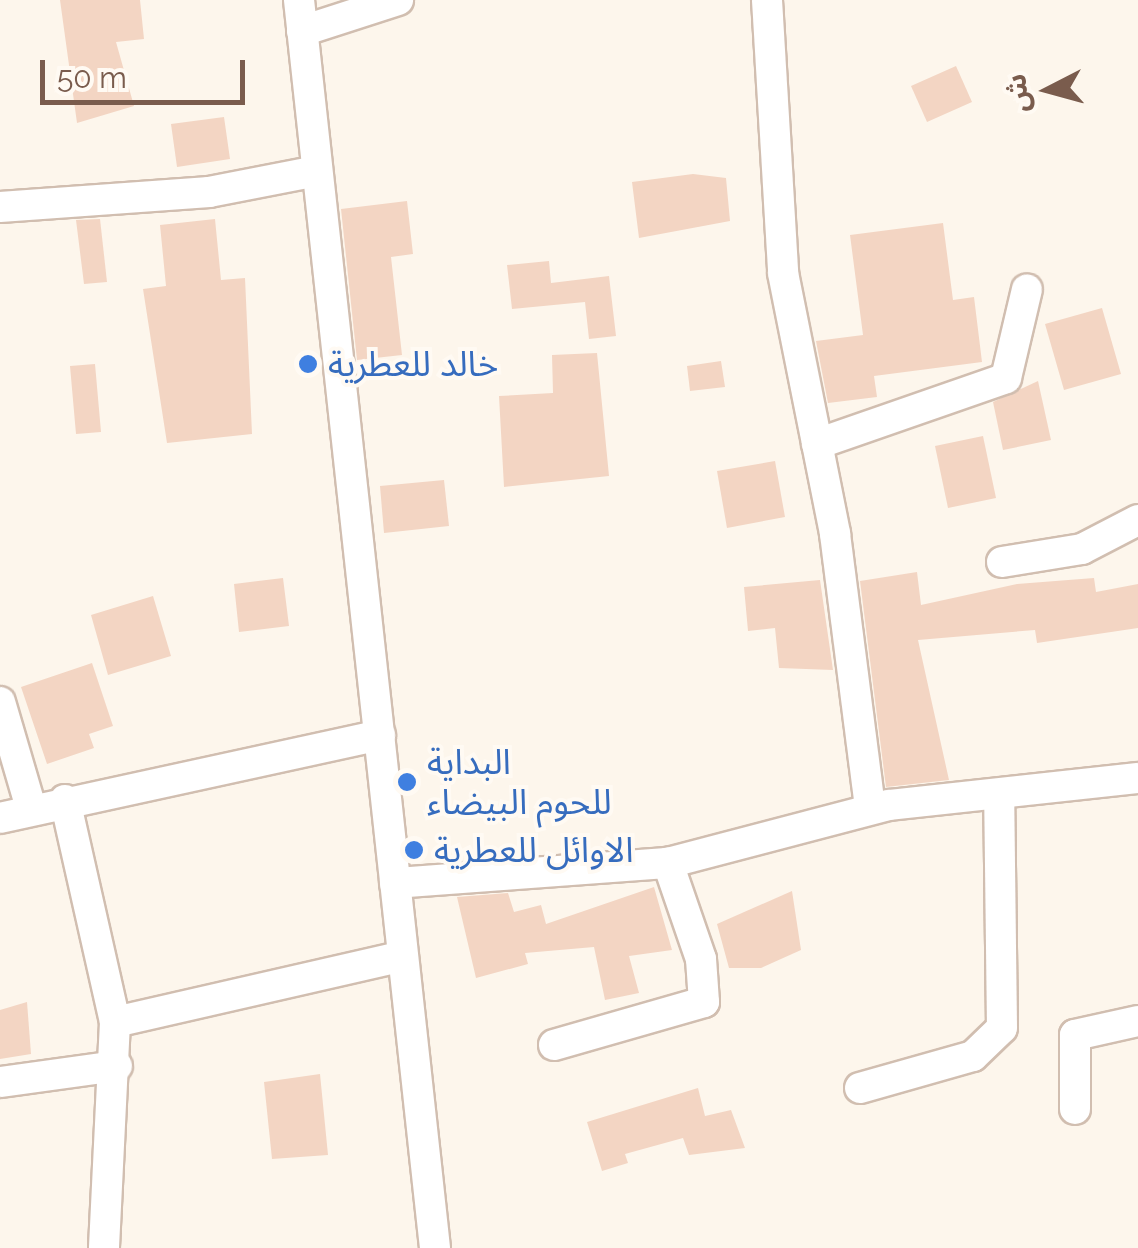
<!DOCTYPE html>
<meta charset="utf-8">
<style>
body{margin:0}
#map{position:relative;width:1138px;height:1248px;overflow:hidden;background:#fdf6ec;font-family:Raleway,"Noto Sans Arabic",sans-serif}
div>[style]{position:absolute}
.building>*{inset:0;background:#f3d5c3}
.roads{filter:drop-shadow(2px 0 #d1beb0) drop-shadow(-2px 0 #d1beb0) drop-shadow(0 2px #d1beb0) drop-shadow(0 -2px #d1beb0)}
.minor>*{height:30px;margin:-15px;padding:0 15px;transform-origin:15px;border-radius:15px;background:#fff}
.dots>*{width:28px;height:28px;translate:-50% -50%;box-sizing:border-box;border:5px solid #fffaf3;border-radius:50%}
span{translate:-50% -50%;white-space:nowrap;text-align:center;line-height:1.15;-webkit-text-stroke:8px #fffaf3;paint-order:stroke}
.shop-label{font-size:35px;color:#366cbe}
.left{translate:0 -50%;text-align:left}
.north{position:absolute;left:998px;top:40px;width:100px;height:100px;-webkit-text-stroke:8px #fffaf3;paint-order:stroke;rotate:264deg;font-size:28px;font-weight:700;line-height:40px;text-align:center;color:#7a5c4d}
.north::after{content:'';display:block;margin:auto;width:35px;height:45px;background:#7a5c4d;clip-path:polygon(50% 0,100% 100%,50% 72%,0 100%)}
.scale{position:absolute;left:40px;top:60px;width:205px;height:45px;box-sizing:border-box;border:5px solid #7a5c4d;border-top:0;padding-left:12px;font-size:30px;line-height:35px;white-space:nowrap;color:#7a5c4d;-webkit-text-stroke:8px #fffaf3;paint-order:stroke}
</style>
<div id="map">
<div class="building">
<i style="clip-path:polygon(60px 0,140px 0,144px 39px,116px 42px,134px 106px,77px 123px)"></i>
<i style="clip-path:polygon(956px 66px,972px 102px,927px 122px,911px 86px)"></i>
<i style="clip-path:polygon(224px 117px,230px 159px,177px 167px,171px 124px)"></i>
<i style="clip-path:polygon(693px 174px,726px 178px,730px 221px,639px 238px,632px 182px)"></i>
<i style="clip-path:polygon(407px 201px,413px 254px,391px 257px,402px 355px,357px 360px,341px 209px)"></i>
<i style="clip-path:polygon(100px 219px,107px 282px,84px 284px,76px 220px)"></i>
<i style="clip-path:polygon(215px 219px,221px 280px,245px 278px,252px 434px,167px 443px,143px 289px,166px 286px,160px 225px)"></i>
<i style="clip-path:polygon(943px 223px,953px 300px,974px 297px,982px 362px,874px 376px,877px 397px,828px 403px,816px 341px,863px 335px,850px 235px)"></i>
<i style="clip-path:polygon(549px 261px,551px 283px,609px 276px,616px 336px,589px 339px,585px 302px,512px 309px,507px 265px)"></i>
<i style="clip-path:polygon(1102px 308px,1121px 374px,1064px 390px,1045px 324px)"></i>
<i style="clip-path:polygon(597px 353px,609px 476px,504px 487px,499px 396px,553px 393px,552px 355px)"></i>
<i style="clip-path:polygon(721px 361px,725px 387px,690px 391px,687px 366px)"></i>
<i style="clip-path:polygon(95px 364px,101px 432px,76px 434px,70px 366px)"></i>
<i style="clip-path:polygon(1038px 381px,1051px 440px,1003px 450px,993px 402px)"></i>
<i style="clip-path:polygon(983px 436px,996px 498px,948px 508px,935px 446px)"></i>
<i style="clip-path:polygon(775px 461px,785px 517px,727px 528px,717px 471px)"></i>
<i style="clip-path:polygon(444px 480px,449px 526px,384px 533px,380px 486px)"></i>
<i style="clip-path:polygon(917px 572px,921px 605px,1017px 584px,1094px 578px,1096px 592px,1138px 584px,1138px 628px,1037px 643px,1035px 630px,918px 640px,949px 780px,886px 787px,860px 581px)"></i>
<i style="clip-path:polygon(283px 578px,289px 626px,239px 632px,234px 584px)"></i>
<i style="clip-path:polygon(820px 580px,833px 670px,779px 668px,775px 628px,748px 631px,744px 587px)"></i>
<i style="clip-path:polygon(153px 596px,171px 656px,108px 675px,91px 615px)"></i>
<i style="clip-path:polygon(92px 663px,113px 726px,89px 734px,94px 748px,47px 764px,21px 687px)"></i>
<i style="clip-path:polygon(654px 887px,672px 950px,629px 956px,639px 993px,605px 1000px,594px 947px,525px 953px,528px 964px,476px 978px,457px 897px,508px 893px,514px 912px,541px 905px,546px 924px)"></i>
<i style="clip-path:polygon(792px 891px,801px 950px,761px 968px,729px 968px,717px 924px)"></i>
<i style="clip-path:polygon(27px 1002px,31px 1054px,0 1059px,0 1010px)"></i>
<i style="clip-path:polygon(320px 1074px,328px 1155px,272px 1159px,264px 1082px)"></i>
<i style="clip-path:polygon(698px 1088px,705px 1116px,731px 1110px,745px 1148px,689px 1155px,683px 1138px,625px 1154px,628px 1163px,602px 1171px,587px 1122px)"></i>
</div>
<div class="roads">
<div class="minor">
<i style="left:299px;top:0;width:1255px;rotate:83.78deg"></i>
<i style="left:767px;top:0;width:273px;rotate:86.6deg"></i>
<i style="left:783px;top:273px;width:266px;rotate:78.7deg"></i>
<i style="left:835px;top:534px;width:277px;rotate:82.7deg"></i>
<i style="left:302px;top:31px;width:101px;rotate:-17.9deg"></i>
<i style="left:0;top:207px;width:210px;rotate:-4.1deg"></i>
<i style="left:209px;top:192px;width:110px;rotate:-11deg"></i>
<i style="left:817px;top:444px;width:200px;rotate:-19.2deg"></i>
<i style="left:1006px;top:378px;width:91px;rotate:-76.7deg"></i>
<i style="left:1002px;top:562px;width:81px;rotate:-9.2deg"></i>
<i style="left:1082px;top:549px;width:63px;rotate:-27.4deg"></i>
<i style="left:0;top:702px;width:110px;rotate:73.7deg"></i>
<i style="left:65px;top:800px;width:228px;rotate:77.3deg"></i>
<i style="left:115px;top:1022px;width:226px;rotate:92.8deg"></i>
<i style="left:0;top:818px;width:389px;rotate:-12.3deg"></i>
<i style="left:395px;top:883px;width:274px;rotate:-4.2deg"></i>
<i style="left:668px;top:863px;width:228px;rotate:-14.7deg"></i>
<i style="left:889px;top:805px;width:250px;rotate:-6.2deg"></i>
<i style="left:115px;top:1022px;width:295px;rotate:-12.9deg"></i>
<i style="left:554px;top:1045px;width:156px;rotate:-16deg"></i>
<i style="left:704px;top:1002px;width:43px;rotate:-94deg"></i>
<i style="left:701px;top:959px;width:102px;rotate:-109deg"></i>
<i style="left:0;top:1082px;width:118px;rotate:-7.8deg"></i>
<i style="left:860px;top:1088px;width:117px;rotate:-15.8deg"></i>
<i style="left:973px;top:1056px;width:40px;rotate:-44deg"></i>
<i style="left:1002px;top:1028px;width:234px;rotate:-90.7deg"></i>
<i style="left:1075px;top:1109px;width:74px;rotate:-90deg"></i>
<i style="left:1075px;top:1035px;width:65px;rotate:-12.5deg"></i>
</div>
</div>
<div class="dots">
<i style="left:308px;top:364px;background:#3f7fe0"></i>
<i style="left:407px;top:782px;background:#3f7fe0"></i>
<i style="left:414px;top:850px;background:#3f7fe0"></i>
</div>
<div class="shop-label">
<span class="left" style="left:328px;top:364px">خالد للعطرية</span>
<span class="left" style="left:427px;top:782px">البداية<br>للحوم البيضاء</span>
<span class="left" style="left:434px;top:850px">الاوائل للعطرية</span>
</div>
<div class="north">ش</div>
<div class="scale">50 m</div>
</div>
